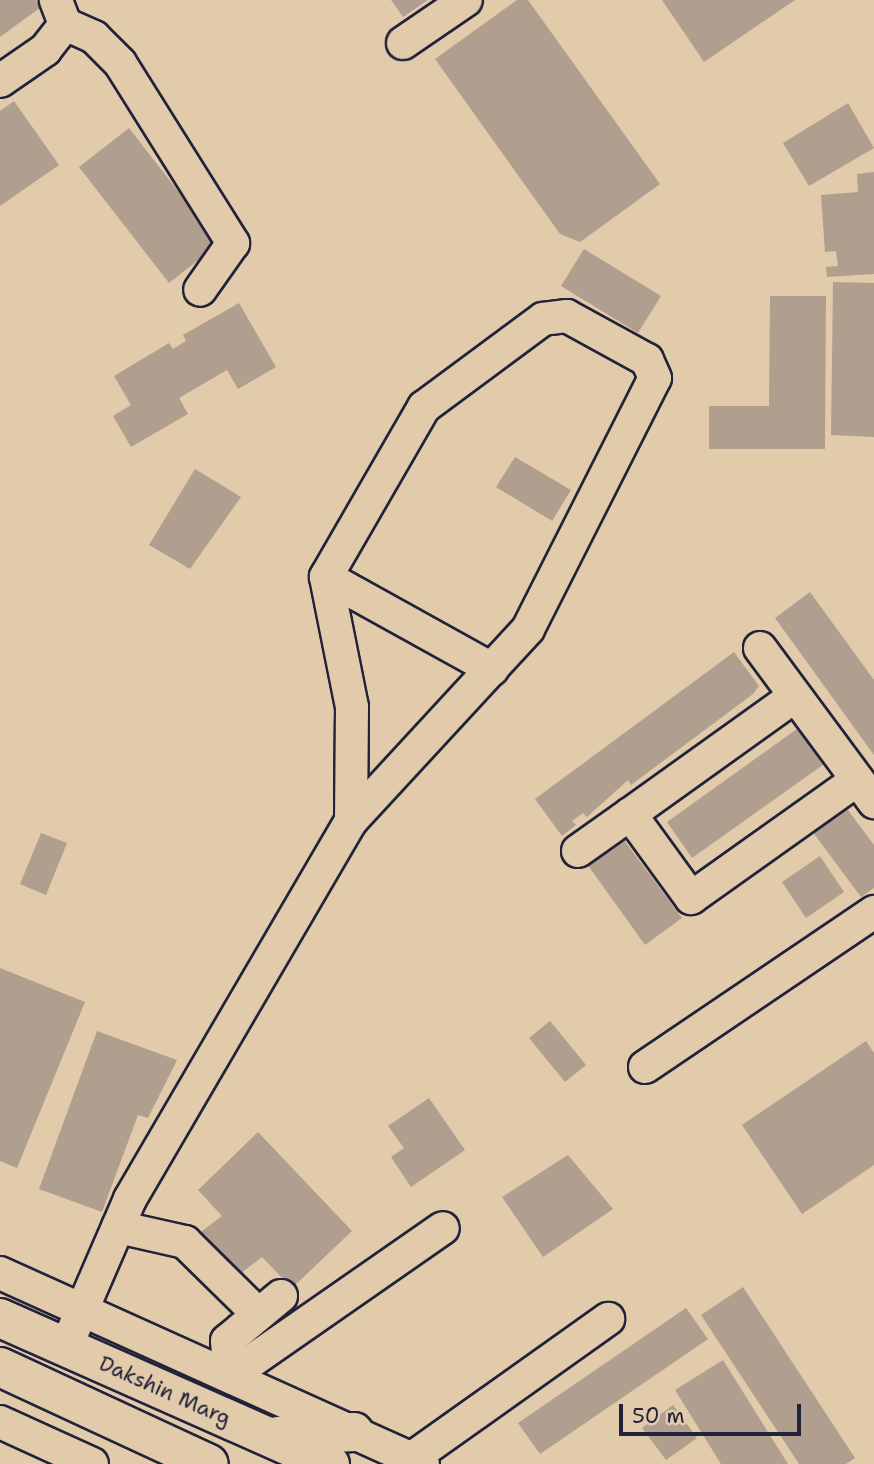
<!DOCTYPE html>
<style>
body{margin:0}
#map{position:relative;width:874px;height:1464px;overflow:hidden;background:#e2cbab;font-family:"Shantell Sans",sans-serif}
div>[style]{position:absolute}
.building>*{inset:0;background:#b09e8e}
.roads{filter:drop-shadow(2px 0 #22223b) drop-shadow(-2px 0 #22223b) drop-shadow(0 2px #22223b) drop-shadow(0 -2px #22223b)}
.minor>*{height:32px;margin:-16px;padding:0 16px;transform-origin:16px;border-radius:16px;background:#e2cbab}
.highway>*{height:38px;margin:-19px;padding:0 19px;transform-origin:19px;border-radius:19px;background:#e2cbab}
span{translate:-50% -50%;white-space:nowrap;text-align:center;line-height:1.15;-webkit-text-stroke:7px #e2cbab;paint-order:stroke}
.street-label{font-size:21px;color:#22223b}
.scale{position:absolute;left:619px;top:1404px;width:182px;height:32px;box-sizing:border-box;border:4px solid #22223b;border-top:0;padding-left:9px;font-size:21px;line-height:24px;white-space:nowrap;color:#22223b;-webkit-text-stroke:5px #e2cbab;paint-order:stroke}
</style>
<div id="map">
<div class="building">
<i style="clip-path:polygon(0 0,36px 0,41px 7px,0 37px)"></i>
<i style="clip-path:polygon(391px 0,428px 0,403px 17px)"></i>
<i style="clip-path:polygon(517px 0,528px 0,660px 184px,580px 242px,560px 234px,435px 59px)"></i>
<i style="clip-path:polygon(662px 0,795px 0,704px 62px)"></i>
<i style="clip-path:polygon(14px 101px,59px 165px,0 206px,0 111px)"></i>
<i style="clip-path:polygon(848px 103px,874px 148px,809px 186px,783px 143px)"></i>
<i style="clip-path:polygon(129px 128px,219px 244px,169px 283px,79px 167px)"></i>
<i style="clip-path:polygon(874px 172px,874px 274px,827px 277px,826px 267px,838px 266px,836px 251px,825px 252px,821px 195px,858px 192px,857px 174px)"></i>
<i style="clip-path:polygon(584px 249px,661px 296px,638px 333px,561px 286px)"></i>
<i style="clip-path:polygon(833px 282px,874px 283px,874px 437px,831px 435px)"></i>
<i style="clip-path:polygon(770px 296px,826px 296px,825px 449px,709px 449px,709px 406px,769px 406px)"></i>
<i style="clip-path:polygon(239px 303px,276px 367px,238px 389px,227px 370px,179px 398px,188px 414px,131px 447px,113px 416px,131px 405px,114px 376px,169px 343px,173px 349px,186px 341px,183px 335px)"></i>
<i style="clip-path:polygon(515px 457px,571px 490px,552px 521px,496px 487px)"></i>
<i style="clip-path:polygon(195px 469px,241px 497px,190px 569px,149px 545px)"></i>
<i style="clip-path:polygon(810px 592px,874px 680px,874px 755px,775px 618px)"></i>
<i style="clip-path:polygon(734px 652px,759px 686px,753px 694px,631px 785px,628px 780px,587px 817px,583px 813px,572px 821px,576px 825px,562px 836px,535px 799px)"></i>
<i style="clip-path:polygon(801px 726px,827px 762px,692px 858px,667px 822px)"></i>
<i style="clip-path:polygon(842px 802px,874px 845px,874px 888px,861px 897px,809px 827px)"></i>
<i style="clip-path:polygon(618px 832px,682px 918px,645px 945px,582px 857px)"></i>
<i style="clip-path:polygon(41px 833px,67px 843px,46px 895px,20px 884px)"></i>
<i style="clip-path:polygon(820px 856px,844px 892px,806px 918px,782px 882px)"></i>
<i style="clip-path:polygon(0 968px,85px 1002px,17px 1168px,0 1161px)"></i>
<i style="clip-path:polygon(550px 1021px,586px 1065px,565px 1082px,529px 1038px)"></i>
<i style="clip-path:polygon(97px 1031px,177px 1060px,148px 1118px,138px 1115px,102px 1212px,39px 1189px)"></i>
<i style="clip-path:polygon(866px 1041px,874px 1053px,874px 1165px,802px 1214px,742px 1125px)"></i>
<i style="clip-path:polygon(429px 1098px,465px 1150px,411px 1187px,391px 1157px,404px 1148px,388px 1126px)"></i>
<i style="clip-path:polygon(258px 1132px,352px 1231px,292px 1288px,262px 1257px,236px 1277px,201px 1242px,202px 1231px,222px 1216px,198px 1190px)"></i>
<i style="clip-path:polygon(568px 1155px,613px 1209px,543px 1257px,502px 1197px)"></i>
<i style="clip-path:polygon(743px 1287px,855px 1458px,846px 1464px,799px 1464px,701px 1315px)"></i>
<i style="clip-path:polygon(686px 1308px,708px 1339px,540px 1454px,518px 1423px)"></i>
<i style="clip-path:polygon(723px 1360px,788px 1464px,721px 1464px,675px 1390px)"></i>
<i style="clip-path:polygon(673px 1405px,697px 1438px,666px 1460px,642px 1428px)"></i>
</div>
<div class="roads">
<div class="minor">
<i style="left:65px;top:24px;width:32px;rotate:24deg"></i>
<i style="left:94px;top:37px;width:37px;rotate:45deg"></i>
<i style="left:120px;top:63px;width:213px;rotate:57.9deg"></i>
<i style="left:233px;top:243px;width:57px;rotate:125.1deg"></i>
<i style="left:403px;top:43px;width:76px;rotate:-34.3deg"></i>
<i style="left:0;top:81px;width:55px;rotate:-34.6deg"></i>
<i style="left:45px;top:50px;width:33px;rotate:-52deg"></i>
<i style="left:65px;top:24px;width:26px;rotate:-111deg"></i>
<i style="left:326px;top:577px;width:190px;rotate:29deg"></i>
<i style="left:760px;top:648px;width:192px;rotate:53.5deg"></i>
<i style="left:795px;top:696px;width:203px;rotate:144.4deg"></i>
<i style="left:630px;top:814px;width:104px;rotate:54deg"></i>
<i style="left:691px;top:898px;width:204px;rotate:-35.4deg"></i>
<i style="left:578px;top:851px;width:64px;rotate:-35.4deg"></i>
<i style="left:645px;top:1067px;width:277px;rotate:-34.1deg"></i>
<i style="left:118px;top:1227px;width:69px;rotate:12.6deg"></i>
<i style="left:185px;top:1242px;width:98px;rotate:44.6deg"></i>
<i style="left:0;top:1273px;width:464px;rotate:24.3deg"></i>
<i style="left:281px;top:1296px;width:70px;rotate:140.2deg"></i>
<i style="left:227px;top:1341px;width:35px;rotate:85deg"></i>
<i style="left:230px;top:1376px;width:259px;rotate:-34.8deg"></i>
<i style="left:66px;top:1347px;width:161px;rotate:-66.6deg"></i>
<i style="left:130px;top:1199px;width:438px;rotate:-59.7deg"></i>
<i style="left:351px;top:821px;width:261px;rotate:-47.3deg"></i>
<i style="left:528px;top:629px;width:281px;rotate:-63.2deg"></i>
<i style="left:655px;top:378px;width:20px;rotate:-114deg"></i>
<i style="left:647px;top:360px;width:91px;rotate:-151.2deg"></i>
<i style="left:567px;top:316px;width:24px;rotate:173deg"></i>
<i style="left:543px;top:319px;width:148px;rotate:143.5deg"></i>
<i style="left:424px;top:407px;width:196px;rotate:120deg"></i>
<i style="left:326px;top:577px;width:133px;rotate:78.7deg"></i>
<i style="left:352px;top:707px;width:114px;rotate:90.5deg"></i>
<i style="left:0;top:1422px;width:101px;rotate:24.5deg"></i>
<i style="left:411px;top:1459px;width:242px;rotate:-35.4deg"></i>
</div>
<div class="highway">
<i style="left:0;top:1318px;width:361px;rotate:23.9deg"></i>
<i style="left:0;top:1367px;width:230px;rotate:24.9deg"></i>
<i style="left:278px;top:1436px;width:76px;rotate:-3deg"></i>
</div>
</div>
<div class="street-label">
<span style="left:165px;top:1391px;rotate:24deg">Dakshin Marg</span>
</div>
<div class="scale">50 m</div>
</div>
